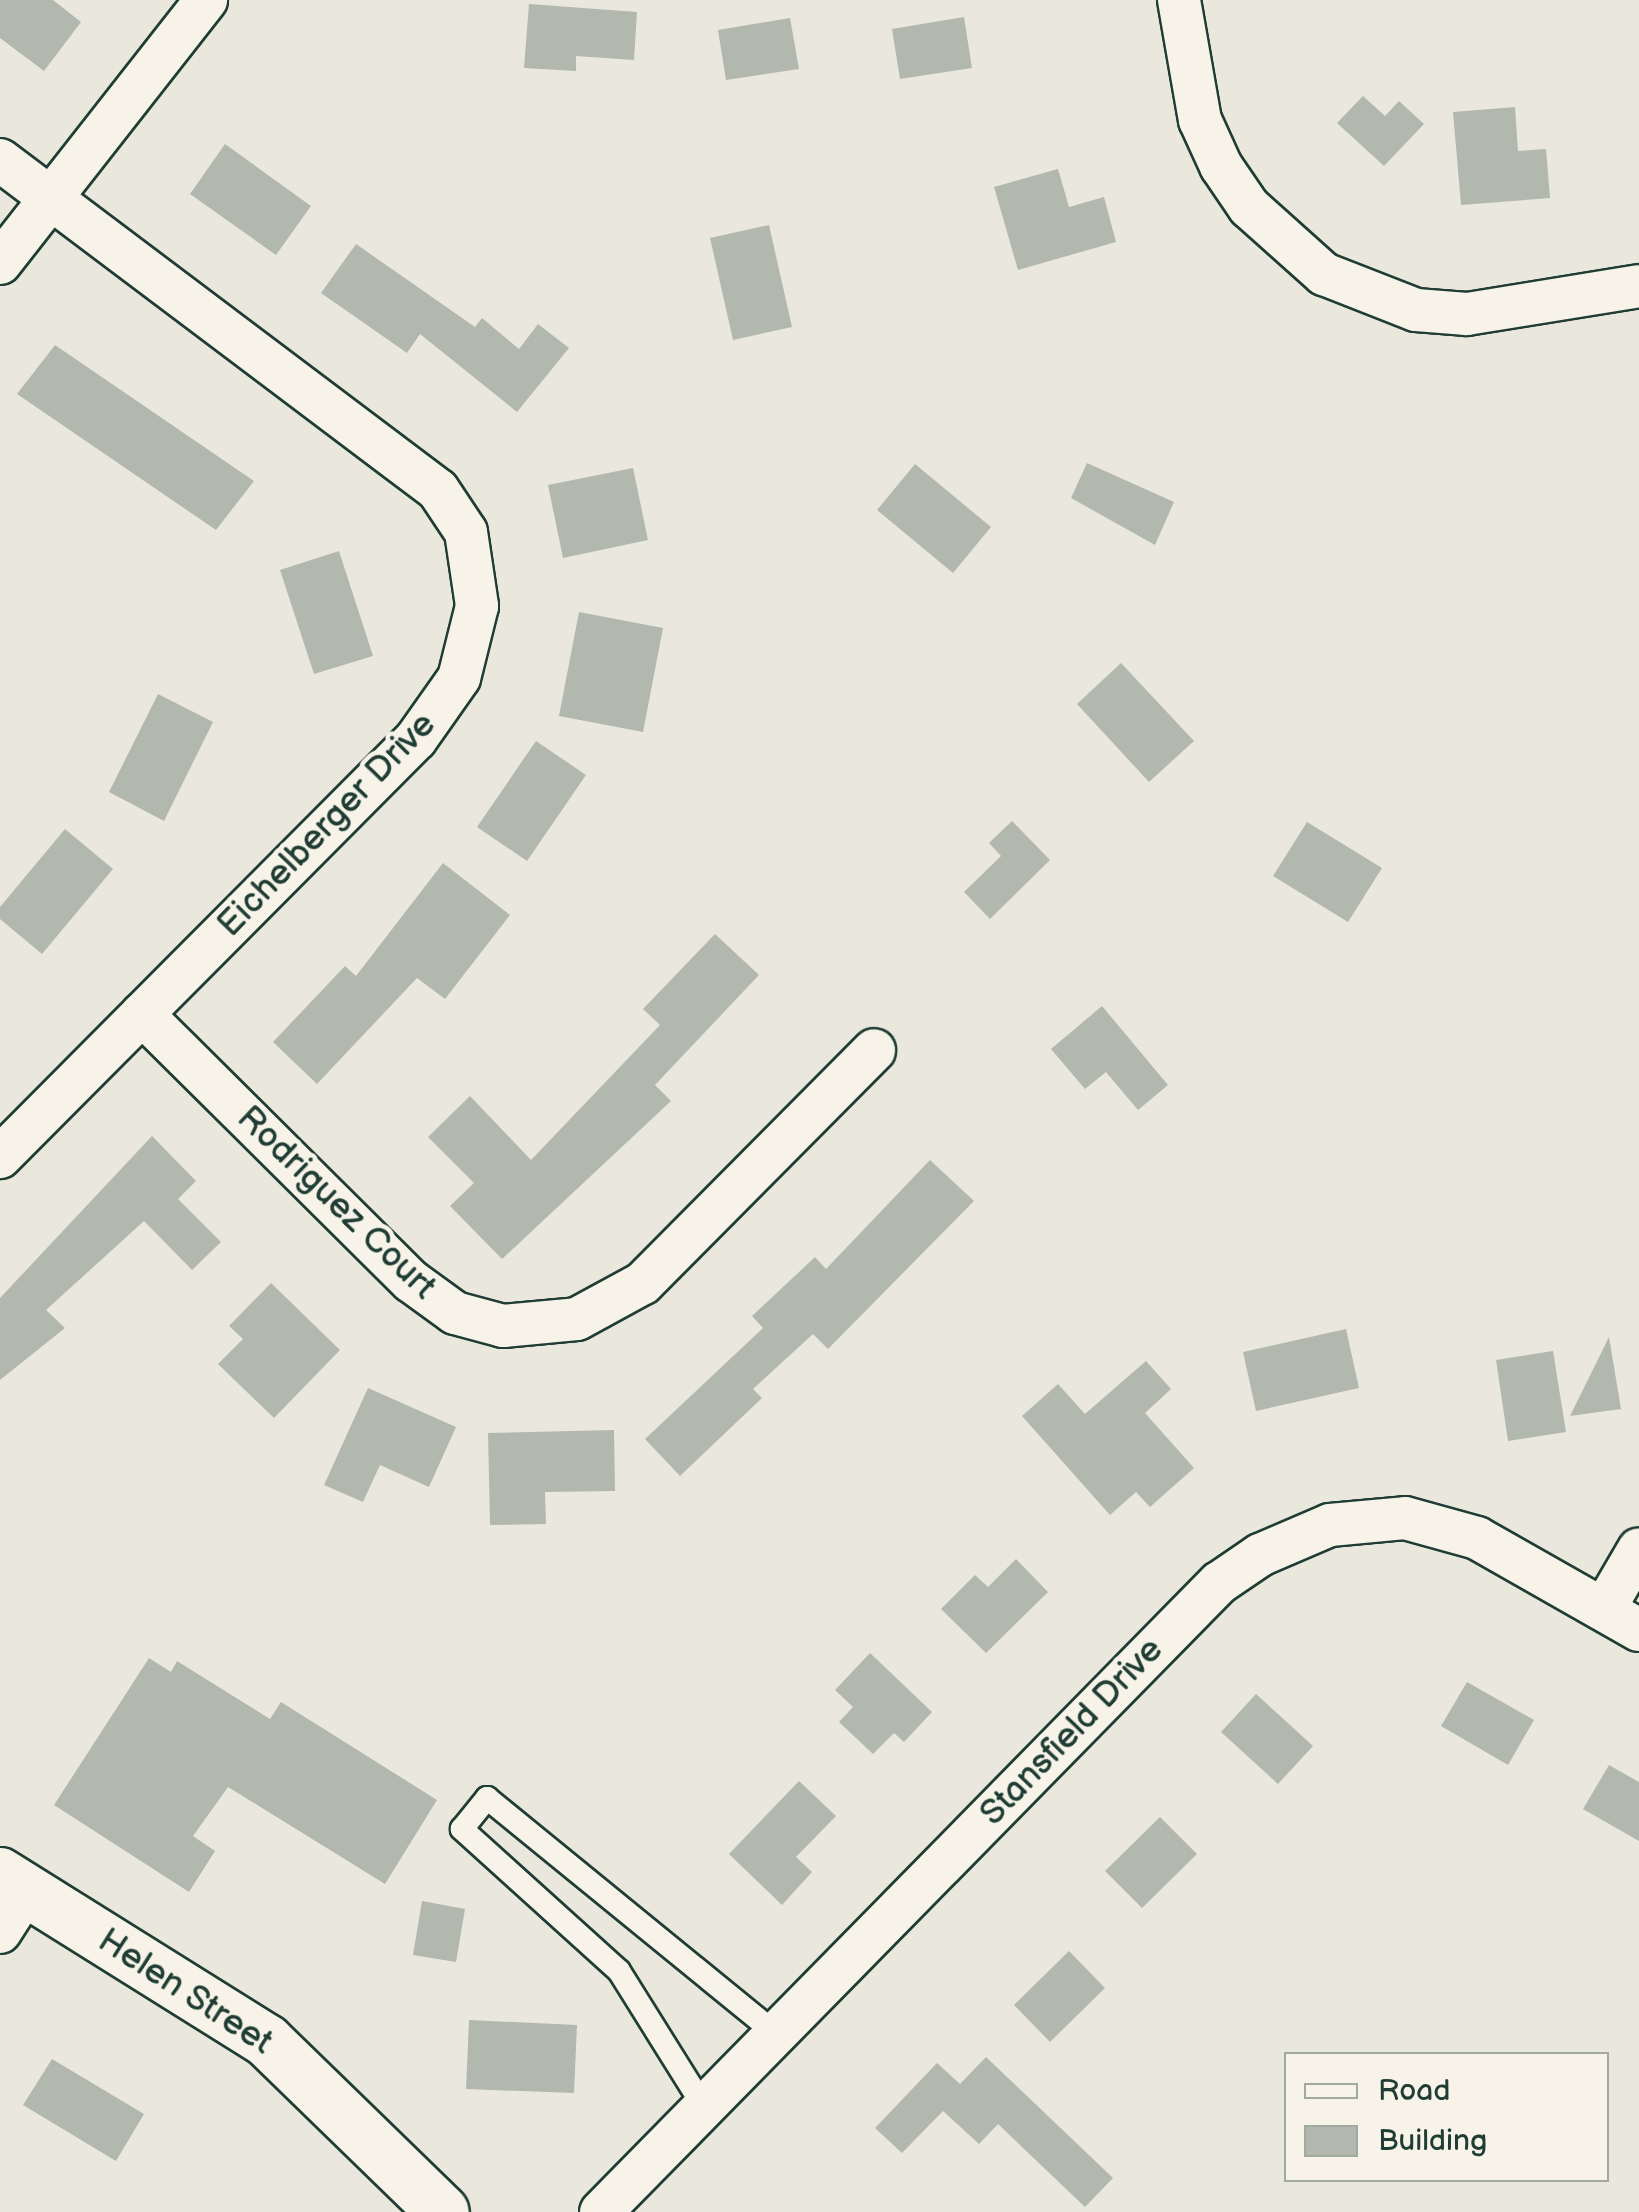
<!DOCTYPE html>
<style>
body{margin:0}
#map{position:relative;width:1639px;height:2212px;overflow:hidden;background:#eae8dd;font-family:"Balsamiq Sans",sans-serif}
div>[style]{position:absolute}
.building>*{inset:0;background:#b2b8ae}
.roads{filter:drop-shadow(2px 0 #1f3d34) drop-shadow(-2px 0 #1f3d34) drop-shadow(0 2px #1f3d34) drop-shadow(0 -2px #1f3d34)}
.service>*{height:22px;margin:-11px;padding:0 11px;transform-origin:11px;border-radius:11px;background:#f7f3e8}
.minor>*{height:42px;margin:-21px;padding:0 21px;transform-origin:21px;border-radius:21px;background:#f7f3e8}
.tertiary>*{height:52px;margin:-26px;padding:0 26px;transform-origin:26px;border-radius:26px;background:#f7f3e8}
span{translate:-50% -50%;white-space:nowrap;text-align:center;line-height:1.15;-webkit-text-stroke:9px #f7f3e8;paint-order:stroke}
.street-label{font-size:35px;color:#1f3d34}
.legend{position:absolute;left:1284px;top:2052px;width:325px;height:130px;box-sizing:border-box;background:#f7f3e8;border:2px solid #a1aaa0;margin:0;padding:12px 18px;list-style:none;font-size:30px;color:#1f3d34}
.legend li{display:flex;align-items:center;gap:20px;height:50px}
.legend b{width:50px;border:2px solid #a1aaa0}
</style>
<div id="map">
<div class="building">
<i style="clip-path:polygon(0 0,53px 0,81px 22px,44px 71px,0 38px)"></i>
<i style="clip-path:polygon(529px 4px,637px 12px,634px 60px,576px 56px,576px 71px,524px 68px)"></i>
<i style="clip-path:polygon(964px 17px,972px 68px,900px 79px,892px 29px)"></i>
<i style="clip-path:polygon(790px 18px,799px 69px,726px 80px,718px 30px)"></i>
<i style="clip-path:polygon(1363px 96px,1385px 116px,1399px 101px,1424px 124px,1384px 166px,1337px 123px)"></i>
<i style="clip-path:polygon(1515px 107px,1518px 151px,1546px 149px,1550px 198px,1461px 205px,1453px 112px)"></i>
<i style="clip-path:polygon(225px 144px,311px 206px,276px 255px,190px 194px)"></i>
<i style="clip-path:polygon(1058px 169px,1069px 207px,1104px 197px,1116px 242px,1018px 270px,994px 187px)"></i>
<i style="clip-path:polygon(769px 225px,792px 327px,733px 340px,710px 238px)"></i>
<i style="clip-path:polygon(356px 244px,475px 327px,482px 318px,519px 349px,538px 324px,569px 348px,517px 412px,420px 334px,407px 353px,321px 293px)"></i>
<i style="clip-path:polygon(55px 345px,254px 481px,216px 530px,17px 394px)"></i>
<i style="clip-path:polygon(1087px 463px,1174px 502px,1155px 545px,1071px 498px)"></i>
<i style="clip-path:polygon(915px 464px,991px 527px,953px 573px,877px 510px)"></i>
<i style="clip-path:polygon(633px 468px,648px 540px,563px 558px,548px 485px)"></i>
<i style="clip-path:polygon(339px 551px,373px 656px,314px 674px,280px 570px)"></i>
<i style="clip-path:polygon(579px 612px,663px 628px,643px 732px,559px 716px)"></i>
<i style="clip-path:polygon(1121px 663px,1194px 741px,1149px 782px,1077px 704px)"></i>
<i style="clip-path:polygon(158px 694px,213px 722px,164px 821px,109px 792px)"></i>
<i style="clip-path:polygon(536px 741px,586px 775px,527px 861px,477px 827px)"></i>
<i style="clip-path:polygon(1012px 821px,1050px 860px,990px 919px,964px 892px,1001px 856px,989px 843px)"></i>
<i style="clip-path:polygon(1307px 822px,1382px 868px,1348px 922px,1273px 876px)"></i>
<i style="clip-path:polygon(65px 829px,113px 869px,42px 954px,0 919px,0 907px)"></i>
<i style="clip-path:polygon(443px 863px,510px 915px,445px 999px,417px 978px,317px 1084px,273px 1042px,345px 966px,356px 976px)"></i>
<i style="clip-path:polygon(715px 934px,759px 975px,655px 1085px,671px 1101px,502px 1259px,450px 1206px,474px 1183px,428px 1137px,470px 1096px,531px 1160px,660px 1025px,643px 1009px)"></i>
<i style="clip-path:polygon(1102px 1006px,1168px 1085px,1138px 1110px,1106px 1072px,1085px 1089px,1051px 1049px)"></i>
<i style="clip-path:polygon(152px 1136px,196px 1181px,178px 1199px,221px 1242px,192px 1270px,144px 1221px,46px 1310px,65px 1328px,0 1380px,0 1298px)"></i>
<i style="clip-path:polygon(930px 1160px,974px 1201px,828px 1349px,813px 1334px,753px 1389px,762px 1398px,680px 1476px,645px 1439px,763px 1328px,752px 1316px,815px 1257px,826px 1269px)"></i>
<i style="clip-path:polygon(271px 1283px,340px 1350px,274px 1418px,218px 1364px,243px 1339px,229px 1326px)"></i>
<i style="clip-path:polygon(1346px 1329px,1359px 1388px,1256px 1411px,1243px 1352px)"></i>
<i style="clip-path:polygon(1609px 1337px,1621px 1409px,1570px 1416px)"></i>
<i style="clip-path:polygon(1553px 1351px,1566px 1432px,1508px 1441px,1496px 1360px)"></i>
<i style="clip-path:polygon(1146px 1361px,1171px 1389px,1145px 1413px,1194px 1468px,1150px 1507px,1136px 1492px,1110px 1515px,1022px 1416px,1058px 1384px,1085px 1414px)"></i>
<i style="clip-path:polygon(368px 1388px,456px 1427px,429px 1487px,380px 1465px,363px 1502px,324px 1485px)"></i>
<i style="clip-path:polygon(614px 1430px,615px 1491px,545px 1492px,546px 1524px,490px 1525px,488px 1433px)"></i>
<i style="clip-path:polygon(1016px 1559px,1048px 1592px,986px 1653px,941px 1609px,975px 1575px,988px 1587px)"></i>
<i style="clip-path:polygon(870px 1653px,932px 1712px,904px 1742px,894px 1733px,873px 1754px,839px 1722px,853px 1707px,835px 1690px)"></i>
<i style="clip-path:polygon(149px 1658px,171px 1672px,177px 1661px,270px 1719px,281px 1702px,437px 1800px,385px 1884px,228px 1787px,193px 1836px,215px 1851px,189px 1892px,54px 1805px)"></i>
<i style="clip-path:polygon(1467px 1682px,1534px 1720px,1508px 1765px,1441px 1726px)"></i>
<i style="clip-path:polygon(1256px 1694px,1313px 1746px,1278px 1784px,1221px 1732px)"></i>
<i style="clip-path:polygon(1609px 1765px,1639px 1782px,1639px 1841px,1583px 1809px)"></i>
<i style="clip-path:polygon(799px 1781px,836px 1816px,796px 1857px,812px 1872px,782px 1905px,729px 1854px)"></i>
<i style="clip-path:polygon(1160px 1817px,1197px 1854px,1142px 1908px,1105px 1871px)"></i>
<i style="clip-path:polygon(422px 1901px,465px 1909px,456px 1962px,413px 1955px)"></i>
<i style="clip-path:polygon(1069px 1951px,1105px 1988px,1050px 2042px,1014px 2005px)"></i>
<i style="clip-path:polygon(469px 2020px,577px 2025px,574px 2093px,466px 2089px)"></i>
<i style="clip-path:polygon(986px 2057px,1113px 2178px,1085px 2207px,998px 2124px,979px 2144px,943px 2111px,902px 2153px,875px 2128px,937px 2063px,960px 2084px)"></i>
<i style="clip-path:polygon(52px 2059px,144px 2114px,116px 2161px,23px 2105px)"></i>
</div>
<div class="roads">
<div class="service">
<i style="left:704px;top:2107px;width:160px;rotate:-122deg"></i>
<i style="left:619px;top:1971px;width:212px;rotate:-137.9deg"></i>
<i style="left:462px;top:1829px;width:40px;rotate:-51deg"></i>
<i style="left:487px;top:1798px;width:373px;rotate:39.2deg"></i>
</div>
<div class="minor">
<i style="left:1179px;top:0;width:122px;rotate:80.1deg"></i>
<i style="left:1200px;top:120px;width:51px;rotate:65.5deg"></i>
<i style="left:1221px;top:166px;width:50px;rotate:55.7deg"></i>
<i style="left:1249px;top:207px;width:101px;rotate:41.8deg"></i>
<i style="left:1324px;top:274px;width:99px;rotate:21.4deg"></i>
<i style="left:1416px;top:310px;width:51px;rotate:4.5deg"></i>
<i style="left:1467px;top:314px;width:174px;rotate:-9.2deg"></i>
<i style="left:0;top:160px;width:548px;rotate:37deg"></i>
<i style="left:438px;top:490px;width:50px;rotate:56.3deg"></i>
<i style="left:466px;top:532px;width:75px;rotate:81.5deg"></i>
<i style="left:477px;top:606px;width:74px;rotate:104deg"></i>
<i style="left:459px;top:678px;width:75px;rotate:125.2deg"></i>
<i style="left:416px;top:739px;width:590px;rotate:134.86deg"></i>
<i style="left:0;top:263px;width:334px;rotate:-51.9deg"></i>
<i style="left:142px;top:1014px;width:379px;rotate:44.8deg"></i>
<i style="left:411px;top:1281px;width:54px;rotate:36deg"></i>
<i style="left:455px;top:1313px;width:50px;rotate:15.2deg"></i>
<i style="left:503px;top:1326px;width:74px;rotate:-5.4deg"></i>
<i style="left:577px;top:1319px;width:75px;rotate:-28.6deg"></i>
<i style="left:643px;top:1283px;width:328px;rotate:-45.2deg"></i>
<i style="left:1604px;top:1609px;width:69px;rotate:-59.7deg"></i>
<i style="left:0;top:1932px;width:50px;rotate:-57.3deg"></i>
<i style="left:601px;top:2212px;width:882px;rotate:-45.51deg"></i>
<i style="left:1219px;top:1583px;width:50px;rotate:-34.3deg"></i>
<i style="left:1260px;top:1555px;width:76px;rotate:-23.2deg"></i>
<i style="left:1330px;top:1525px;width:75px;rotate:-5.3deg"></i>
<i style="left:1405px;top:1518px;width:75px;rotate:15.5deg"></i>
<i style="left:1477px;top:1538px;width:186px;rotate:29.6deg"></i>
</div>
<div class="tertiary">
<i style="left:0;top:1874px;width:315px;rotate:32deg"></i>
<i style="left:267px;top:2041px;width:245px;rotate:44.2deg"></i>
</div>
</div>
<div class="street-label">
<span style="left:327px;top:825px;rotate:-46deg">Eichelberger Drive</span>
<span style="left:336px;top:1203px;rotate:44deg">Rodriguez Court</span>
<span style="left:1072px;top:1732px;rotate:-46deg">Stansfield Drive</span>
<span style="left:185px;top:1992px;rotate:33deg">Helen Street</span>
</div>
<ul class="legend">
<li><b style="height:12px;background:#f7f3e8"></b>Road</li>
<li><b style="height:28px;background:#b2b8ae"></b>Building</li>
</ul>
</div>
